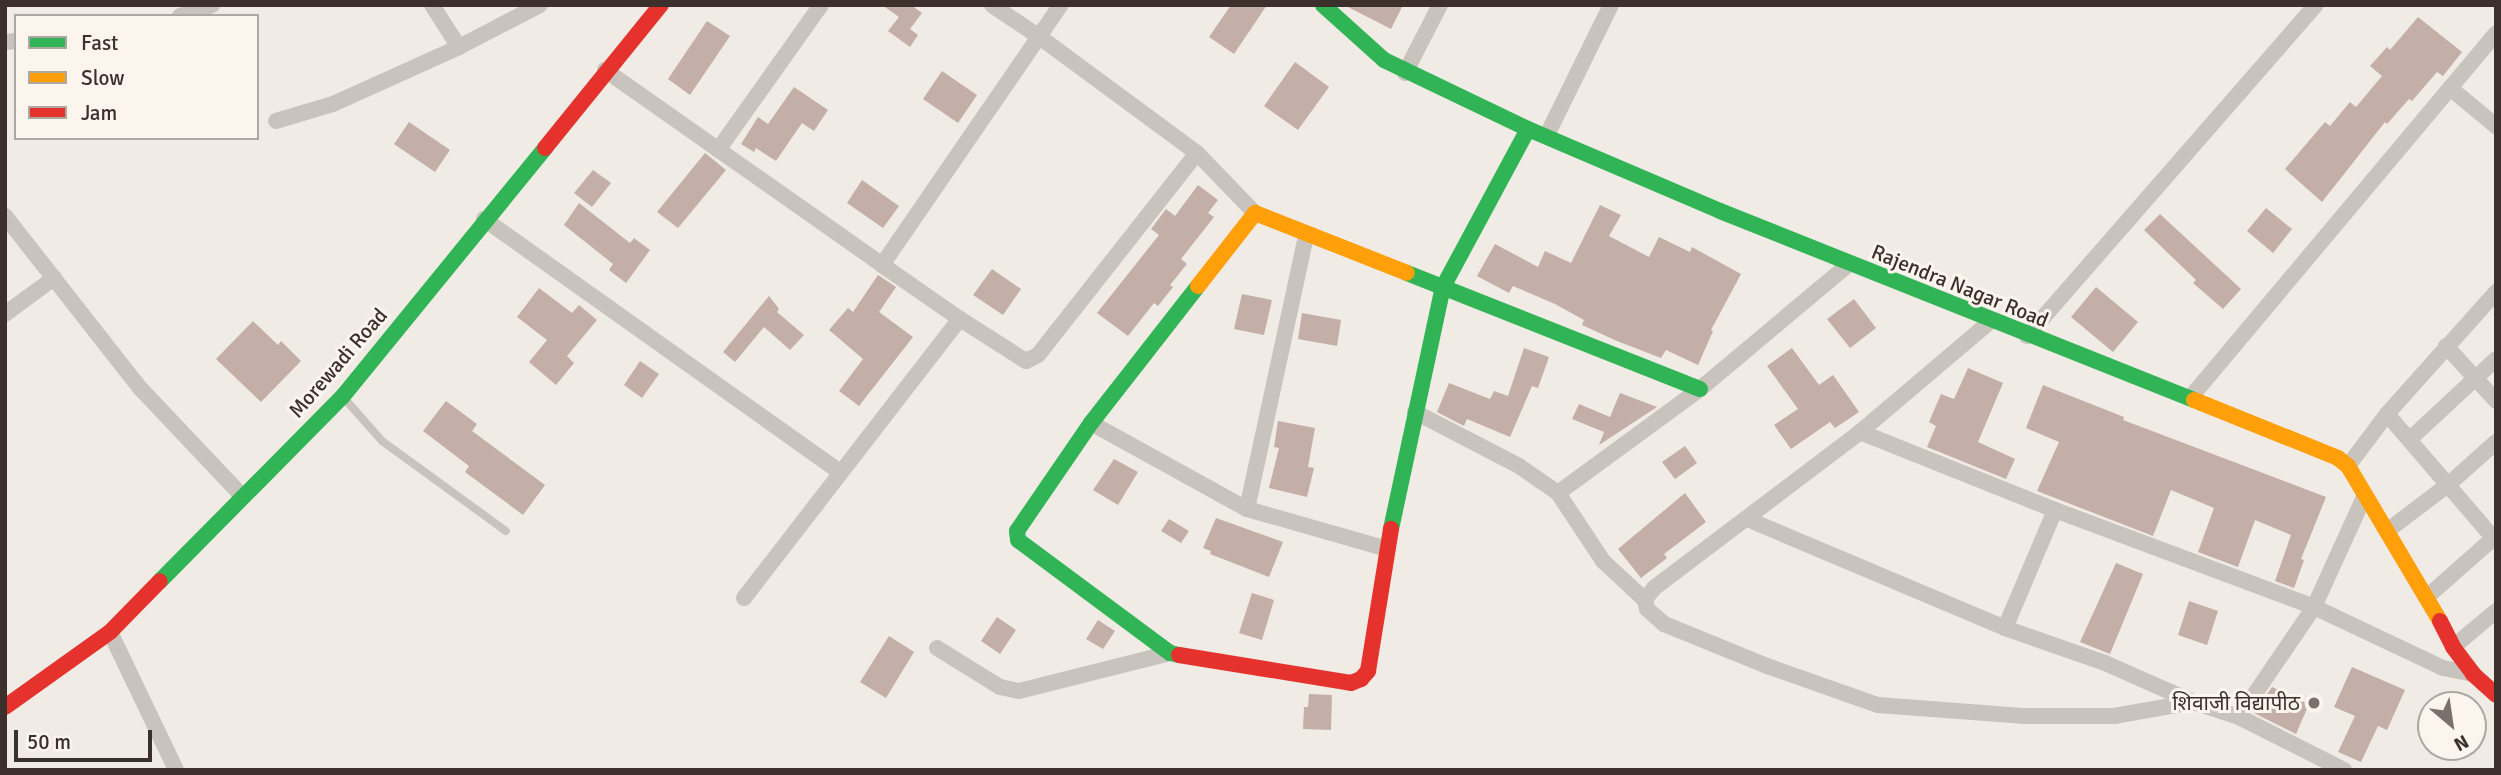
<!DOCTYPE html>
<meta charset="utf-8">
<style>
body{margin:0}
#map{position:relative;width:2501px;height:775px;overflow:hidden;background:#f0ebe5;font-family:Signika,"Noto Sans Devanagari",sans-serif}
div>[style]{position:absolute}
.building>*{inset:0;background:#c3afa7}
.lane>*{height:8px;margin:-4px;padding:0 4px;transform-origin:4px;border-radius:4px;background:#c9c3be}
.street>*{height:16px;margin:-8px;padding:0 8px;transform-origin:8px;border-radius:8px;background:#c9c3be}
.fast>*{height:16px;margin:-8px;padding:0 8px;transform-origin:8px;border-radius:8px;background:#30b455}
.slow>*{height:16px;margin:-8px;padding:0 8px;transform-origin:8px;border-radius:8px;background:#ff9f0a}
.jam>*{height:16px;margin:-8px;padding:0 8px;transform-origin:8px;border-radius:8px;background:#e5322d}
.dots>*{width:19px;height:19px;translate:-50% -50%;box-sizing:border-box;border:4px solid #fbf5ee;border-radius:50%}
span{translate:-50% -50%;white-space:nowrap;text-align:center;line-height:1.15;-webkit-text-stroke:6px #fbf5ee;paint-order:stroke}
.street-label{font-size:21px;color:#3b302b}
.poi-label{font-size:21px;color:#3b302b}
.right{translate:-100% -50%;text-align:right}
.frame{position:absolute;inset:0;border:7px solid #3b302b;pointer-events:none}
.legend{position:absolute;left:14px;top:14px;width:245px;height:126px;box-sizing:border-box;background:#fbf5ee;border:2px solid #aea6a0;margin:0;padding:9px 12px;list-style:none;font-size:21px;color:#3b302b}
.legend li{display:flex;align-items:center;gap:14px;height:35px}
.legend b{width:35px;border:2px solid #aea6a0}
.north{position:absolute;left:2417px;top:691px;width:70px;height:70px;box-sizing:border-box;background:#fbf5ee;border:2px solid #aea6a0;border-radius:50%;rotate:151deg;font-size:19px;font-weight:700;line-height:28px;text-align:center;color:#3b302b}
.north::after{content:'';display:block;margin:auto;width:24px;height:32px;background:#7a716c;clip-path:polygon(50% 0,100% 100%,50% 72%,0 100%)}
.scale{position:absolute;left:14px;top:730px;width:138px;height:32px;box-sizing:border-box;border:4px solid #3b302b;border-top:0;padding-left:9px;font-size:21px;line-height:24px;white-space:nowrap;color:#3b302b;-webkit-text-stroke:5px #fbf5ee;paint-order:stroke}
</style>
<div id="map">
<div class="building">
<i style="clip-path:polygon(882px 5px,911px 5px,922px 13px,910px 29px,918px 35px,910px 47px,888px 31px,899px 17px)"></i>
<i style="clip-path:polygon(1231px 5px,1267px 5px,1234px 54px,1209px 37px)"></i>
<i style="clip-path:polygon(1344px 5px,1403px 5px,1391px 29px)"></i>
<i style="clip-path:polygon(2418px 17px,2462px 52px,2443px 76px,2437px 72px,2412px 101px,2409px 99px,2387px 124px,2385px 122px,2322px 202px,2285px 169px,2325px 122px,2330px 126px,2350px 102px,2356px 107px,2382px 76px,2370px 66px,2387px 47px,2390px 50px)"></i>
<i style="clip-path:polygon(707px 21px,730px 36px,690px 95px,668px 79px)"></i>
<i style="clip-path:polygon(1295px 62px,1329px 87px,1298px 130px,1264px 106px)"></i>
<i style="clip-path:polygon(942px 71px,977px 95px,958px 123px,923px 99px)"></i>
<i style="clip-path:polygon(794px 87px,828px 110px,814px 131px,802px 123px,776px 161px,756px 148px,754px 152px,741px 144px,758px 117px,768px 124px)"></i>
<i style="clip-path:polygon(409px 122px,450px 150px,435px 172px,394px 144px)"></i>
<i style="clip-path:polygon(705px 153px,726px 170px,678px 228px,657px 212px)"></i>
<i style="clip-path:polygon(593px 170px,611px 183px,592px 207px,574px 193px)"></i>
<i style="clip-path:polygon(862px 180px,899px 206px,883px 228px,847px 203px)"></i>
<i style="clip-path:polygon(1198px 185px,1218px 200px,1208px 213px,1214px 217px,1181px 259px,1187px 264px,1170px 285px,1173px 287px,1158px 306px,1154px 303px,1128px 336px,1097px 313px,1159px 235px,1151px 229px,1166px 209px,1175px 216px)"></i>
<i style="clip-path:polygon(579px 203px,630px 243px,634px 238px,650px 250px,626px 283px,609px 270px,613px 264px,564px 225px)"></i>
<i style="clip-path:polygon(1600px 205px,1621px 215px,1609px 236px,1649px 257px,1659px 237px,1690px 252px,1692px 247px,1741px 274px,1711px 330px,1713px 331px,1698px 365px,1666px 350px,1661px 358px,1617px 341px,1582px 325px,1584px 320px,1555px 304px,1513px 286px,1509px 293px,1477px 276px,1495px 244px,1538px 267px,1545px 251px,1571px 263px)"></i>
<i style="clip-path:polygon(2266px 208px,2292px 229px,2273px 253px,2247px 231px)"></i>
<i style="clip-path:polygon(2160px 214px,2241px 289px,2223px 309px,2193px 283px,2196px 280px,2144px 230px)"></i>
<i style="clip-path:polygon(992px 269px,1021px 289px,1003px 315px,973px 295px)"></i>
<i style="clip-path:polygon(878px 275px,896px 287px,879px 312px,913px 337px,859px 406px,839px 391px,863px 359px,829px 330px,848px 308px,853px 312px)"></i>
<i style="clip-path:polygon(2096px 287px,2138px 322px,2113px 352px,2071px 317px)"></i>
<i style="clip-path:polygon(539px 288px,572px 313px,579px 305px,597px 320px,567px 356px,574px 363px,556px 385px,529px 362px,547px 340px,517px 317px)"></i>
<i style="clip-path:polygon(1242px 294px,1272px 300px,1264px 335px,1234px 329px)"></i>
<i style="clip-path:polygon(769px 296px,779px 309px,777px 312px,804px 335px,790px 350px,764px 327px,735px 362px,723px 352px)"></i>
<i style="clip-path:polygon(1854px 299px,1876px 328px,1850px 348px,1827px 319px)"></i>
<i style="clip-path:polygon(1302px 313px,1341px 320px,1337px 346px,1298px 339px)"></i>
<i style="clip-path:polygon(253px 321px,278px 345px,281px 341px,301px 361px,261px 402px,216px 359px)"></i>
<i style="clip-path:polygon(1524px 348px,1549px 357px,1538px 388px,1532px 386px,1510px 437px,1467px 419px,1464px 426px,1437px 412px,1449px 383px,1490px 399px,1494px 391px,1508px 396px)"></i>
<i style="clip-path:polygon(1792px 348px,1819px 385px,1833px 375px,1859px 412px,1835px 428px,1830px 422px,1791px 449px,1774px 425px,1798px 409px,1767px 366px)"></i>
<i style="clip-path:polygon(640px 361px,659px 374px,642px 398px,624px 385px)"></i>
<i style="clip-path:polygon(1968px 368px,2003px 383px,1978px 442px,2015px 459px,2006px 479px,1927px 447px,1936px 426px,1929px 422px,1941px 394px,1954px 399px)"></i>
<i style="clip-path:polygon(2043px 385px,2124px 417px,2123px 420px,2326px 497px,2301px 559px,2304px 560px,2294px 588px,2275px 581px,2291px 535px,2255px 520px,2238px 567px,2198px 552px,2214px 508px,2171px 490px,2153px 536px,2037px 491px,2059px 442px,2026px 428px)"></i>
<i style="clip-path:polygon(1620px 393px,1657px 407px,1599px 445px,1604px 432px,1572px 419px,1579px 404px,1610px 417px)"></i>
<i style="clip-path:polygon(446px 401px,477px 424px,472px 431px,545px 485px,523px 515px,465px 472px,469px 466px,423px 431px)"></i>
<i style="clip-path:polygon(1278px 421px,1315px 428px,1308px 467px,1314px 468px,1307px 497px,1269px 488px,1279px 448px,1274px 447px)"></i>
<i style="clip-path:polygon(1685px 446px,1697px 463px,1675px 479px,1662px 462px)"></i>
<i style="clip-path:polygon(1114px 459px,1138px 472px,1118px 505px,1093px 490px)"></i>
<i style="clip-path:polygon(1685px 493px,1706px 522px,1664px 554px,1667px 558px,1641px 578px,1618px 549px)"></i>
<i style="clip-path:polygon(1216px 518px,1283px 542px,1269px 577px,1210px 554px,1211px 551px,1203px 548px)"></i>
<i style="clip-path:polygon(1169px 519px,1189px 531px,1181px 543px,1161px 531px)"></i>
<i style="clip-path:polygon(2116px 563px,2143px 574px,2110px 654px,2080px 642px)"></i>
<i style="clip-path:polygon(1252px 593px,1274px 600px,1262px 640px,1239px 633px)"></i>
<i style="clip-path:polygon(2189px 601px,2218px 611px,2207px 645px,2178px 635px)"></i>
<i style="clip-path:polygon(997px 617px,1016px 630px,1000px 654px,981px 641px)"></i>
<i style="clip-path:polygon(1098px 620px,1115px 631px,1103px 649px,1086px 639px)"></i>
<i style="clip-path:polygon(889px 636px,914px 652px,886px 698px,860px 682px)"></i>
<i style="clip-path:polygon(2352px 667px,2405px 690px,2387px 730px,2378px 726px,2361px 762px,2338px 752px,2355px 716px,2334px 707px)"></i>
<i style="clip-path:polygon(2272px 687px,2309px 704px,2296px 734px,2254px 713px)"></i>
<i style="clip-path:polygon(1309px 694px,1332px 695px,1331px 730px,1303px 729px,1304px 707px,1308px 707px)"></i>
</div>
<div class="lane">
<i style="left:344px;top:398px;width:57px;rotate:48.5deg"></i>
<i style="left:382px;top:441px;width:153px;rotate:36deg"></i>
</div>
<div class="street">
<i style="left:432px;top:5px;width:50px;rotate:57.3deg"></i>
<i style="left:992px;top:5px;width:59px;rotate:34deg"></i>
<i style="left:1041px;top:38px;width:194px;rotate:36.4deg"></i>
<i style="left:1197px;top:153px;width:83px;rotate:46deg"></i>
<i style="left:180px;top:16px;width:34px;rotate:-19deg"></i>
<i style="left:5px;top:42px;width:11px;rotate:-5deg"></i>
<i style="left:605px;top:70px;width:339px;rotate:35.1deg"></i>
<i style="left:1405px;top:73px;width:76px;rotate:-62.8deg"></i>
<i style="left:2450px;top:88px;width:60px;rotate:39.6deg"></i>
<i style="left:276px;top:121px;width:59px;rotate:-16.6deg"></i>
<i style="left:333px;top:104px;width:138px;rotate:-24.3deg"></i>
<i style="left:459px;top:47px;width:91px;rotate:-27.4deg"></i>
<i style="left:1547px;top:135px;width:145px;rotate:-63.8deg"></i>
<i style="left:718px;top:150px;width:178px;rotate:-54.6deg"></i>
<i style="left:5px;top:216px;width:219px;rotate:51.9deg"></i>
<i style="left:140px;top:388px;width:149px;rotate:46.6deg"></i>
<i style="left:484px;top:219px;width:437px;rotate:35.4deg"></i>
<i style="left:5px;top:314px;width:61px;rotate:-36.3deg"></i>
<i style="left:960px;top:319px;width:78px;rotate:32.5deg"></i>
<i style="left:1026px;top:361px;width:13px;rotate:-27deg"></i>
<i style="left:1038px;top:355px;width:257px;rotate:-51.8deg"></i>
<i style="left:2027px;top:336px;width:439px;rotate:-48.9deg"></i>
<i style="left:2446px;top:346px;width:74px;rotate:47.7deg"></i>
<i style="left:2190px;top:398px;width:476px;rotate:-50deg"></i>
<i style="left:1415px;top:412px;width:117px;rotate:27.4deg"></i>
<i style="left:1519px;top:466px;width:47px;rotate:34.7deg"></i>
<i style="left:1558px;top:493px;width:82px;rotate:56.5deg"></i>
<i style="left:1603px;top:561px;width:57px;rotate:42.9deg"></i>
<i style="left:1645px;top:600px;width:9px;rotate:77deg"></i>
<i style="left:1647px;top:609px;width:23px;rotate:41deg"></i>
<i style="left:1664px;top:624px;width:111px;rotate:22.2deg"></i>
<i style="left:1767px;top:666px;width:118px;rotate:19.4deg"></i>
<i style="left:1878px;top:705px;width:145px;rotate:4.3deg"></i>
<i style="left:2023px;top:716px;width:91px"></i>
<i style="left:2114px;top:716px;width:80px;rotate:-10deg"></i>
<i style="left:2387px;top:414px;width:167px;rotate:49.4deg"></i>
<i style="left:1091px;top:423px;width:178px;rotate:28.9deg"></i>
<i style="left:1247px;top:509px;width:146px;rotate:15.9deg"></i>
<i style="left:1860px;top:432px;width:172px;rotate:-40.3deg"></i>
<i style="left:2410px;top:439px;width:117px;rotate:-42.9deg"></i>
<i style="left:2348px;top:466px;width:65px;rotate:-53.1deg"></i>
<i style="left:2387px;top:414px;width:164px;rotate:-48.2deg"></i>
<i style="left:1558px;top:493px;width:176px;rotate:-36.2deg"></i>
<i style="left:1700px;top:389px;width:194px;rotate:-40deg"></i>
<i style="left:1247px;top:509px;width:280px;rotate:-77.8deg"></i>
<i style="left:1747px;top:519px;width:280px;rotate:22.9deg"></i>
<i style="left:2005px;top:628px;width:106px;rotate:19.3deg"></i>
<i style="left:2105px;top:663px;width:96px;rotate:23.9deg"></i>
<i style="left:2193px;top:702px;width:48px;rotate:18.1deg"></i>
<i style="left:2239px;top:717px;width:118px;rotate:26.8deg"></i>
<i style="left:2387px;top:531px;width:78px;rotate:-37.2deg"></i>
<i style="left:2449px;top:484px;width:63px;rotate:-41.8deg"></i>
<i style="left:2428px;top:596px;width:91px;rotate:-41.4deg"></i>
<i style="left:744px;top:598px;width:353px;rotate:-52.3deg"></i>
<i style="left:960px;top:319px;width:95px;rotate:-145.3deg"></i>
<i style="left:882px;top:265px;width:316px;rotate:-55.5deg"></i>
<i style="left:1645px;top:600px;width:15px;rotate:-53deg"></i>
<i style="left:1654px;top:588px;width:258px;rotate:-37.1deg"></i>
<i style="left:1860px;top:432px;width:210px;rotate:21.8deg"></i>
<i style="left:2055px;top:510px;width:277px;rotate:20.5deg"></i>
<i style="left:2314px;top:607px;width:143px;rotate:25.3deg"></i>
<i style="left:2443px;top:668px;width:31px;rotate:11deg"></i>
<i style="left:2005px;top:628px;width:128px;rotate:-67deg"></i>
<i style="left:110px;top:632px;width:153px;rotate:64.4deg"></i>
<i style="left:2453px;top:647px;width:56px;rotate:-39.9deg"></i>
<i style="left:937px;top:648px;width:74px;rotate:31.8deg"></i>
<i style="left:1000px;top:687px;width:19px;rotate:12deg"></i>
<i style="left:1019px;top:691px;width:156px;rotate:-14.1deg"></i>
<i style="left:2239px;top:717px;width:133px;rotate:-55.7deg"></i>
<i style="left:2314px;top:607px;width:123px;rotate:-65.5deg"></i>
</div>
<div class="fast">
<i style="left:1323px;top:5px;width:82px;rotate:42deg"></i>
<i style="left:1384px;top:60px;width:160px;rotate:25.6deg"></i>
<i style="left:1528px;top:129px;width:209px;rotate:23.1deg"></i>
<i style="left:1720px;top:211px;width:510px;rotate:21.74deg"></i>
<i style="left:1407px;top:273px;width:315px;rotate:21.6deg"></i>
<i style="left:1391px;top:529px;width:248px;rotate:-77.9deg"></i>
<i style="left:1443px;top:287px;width:179px;rotate:-61.7deg"></i>
<i style="left:160px;top:581px;width:260px;rotate:-45.3deg"></i>
<i style="left:343px;top:396px;width:320px;rotate:-50.8deg"></i>
<i style="left:1179px;top:655px;width:9px;rotate:-167deg"></i>
<i style="left:1170px;top:653px;width:189px;rotate:-143.4deg"></i>
<i style="left:1018px;top:540px;width:9px;rotate:-96deg"></i>
<i style="left:1017px;top:531px;width:131px;rotate:-55.6deg"></i>
<i style="left:1091px;top:423px;width:174px;rotate:-52deg"></i>
</div>
<div class="slow">
<i style="left:1198px;top:286px;width:93px;rotate:-52deg"></i>
<i style="left:1255px;top:213px;width:163px;rotate:21.5deg"></i>
<i style="left:2194px;top:400px;width:155px;rotate:21.9deg"></i>
<i style="left:2338px;top:458px;width:13px;rotate:39deg"></i>
<i style="left:2348px;top:466px;width:180px;rotate:59.3deg"></i>
</div>
<div class="jam">
<i style="left:545px;top:148px;width:184px;rotate:-51deg"></i>
<i style="left:2440px;top:621px;width:29px;rotate:63deg"></i>
<i style="left:2453px;top:647px;width:34px;rotate:53deg"></i>
<i style="left:2473px;top:674px;width:31px;rotate:42deg"></i>
<i style="left:1179px;top:655px;width:174px;rotate:9.2deg"></i>
<i style="left:1351px;top:683px;width:11px;rotate:-22deg"></i>
<i style="left:1361px;top:679px;width:11px;rotate:-49deg"></i>
<i style="left:1368px;top:671px;width:144px;rotate:-80.8deg"></i>
<i style="left:5px;top:707px;width:129px;rotate:-35.5deg"></i>
<i style="left:110px;top:632px;width:71px;rotate:-45.6deg"></i>
</div>
<div class="dots">
<i style="left:2314px;top:703px;background:#7a716c"></i>
</div>
<div class="street-label">
<span style="left:1960px;top:286px;rotate:22deg">Rajendra Nagar Road</span>
<span style="left:338px;top:363px;rotate:-49deg">Morewadi Road</span>
</div>
<div class="poi-label">
<span class="right" style="left:2300px;top:703px">शिवाजी विद्यापीठ</span>
</div>
<div class="frame"></div>
<ul class="legend">
<li><b style="height:9px;background:#30b455"></b>Fast</li>
<li><b style="height:9px;background:#ff9f0a"></b>Slow</li>
<li><b style="height:9px;background:#e5322d"></b>Jam</li>
</ul>
<div class="north">N</div>
<div class="scale">50 m</div>
</div>
